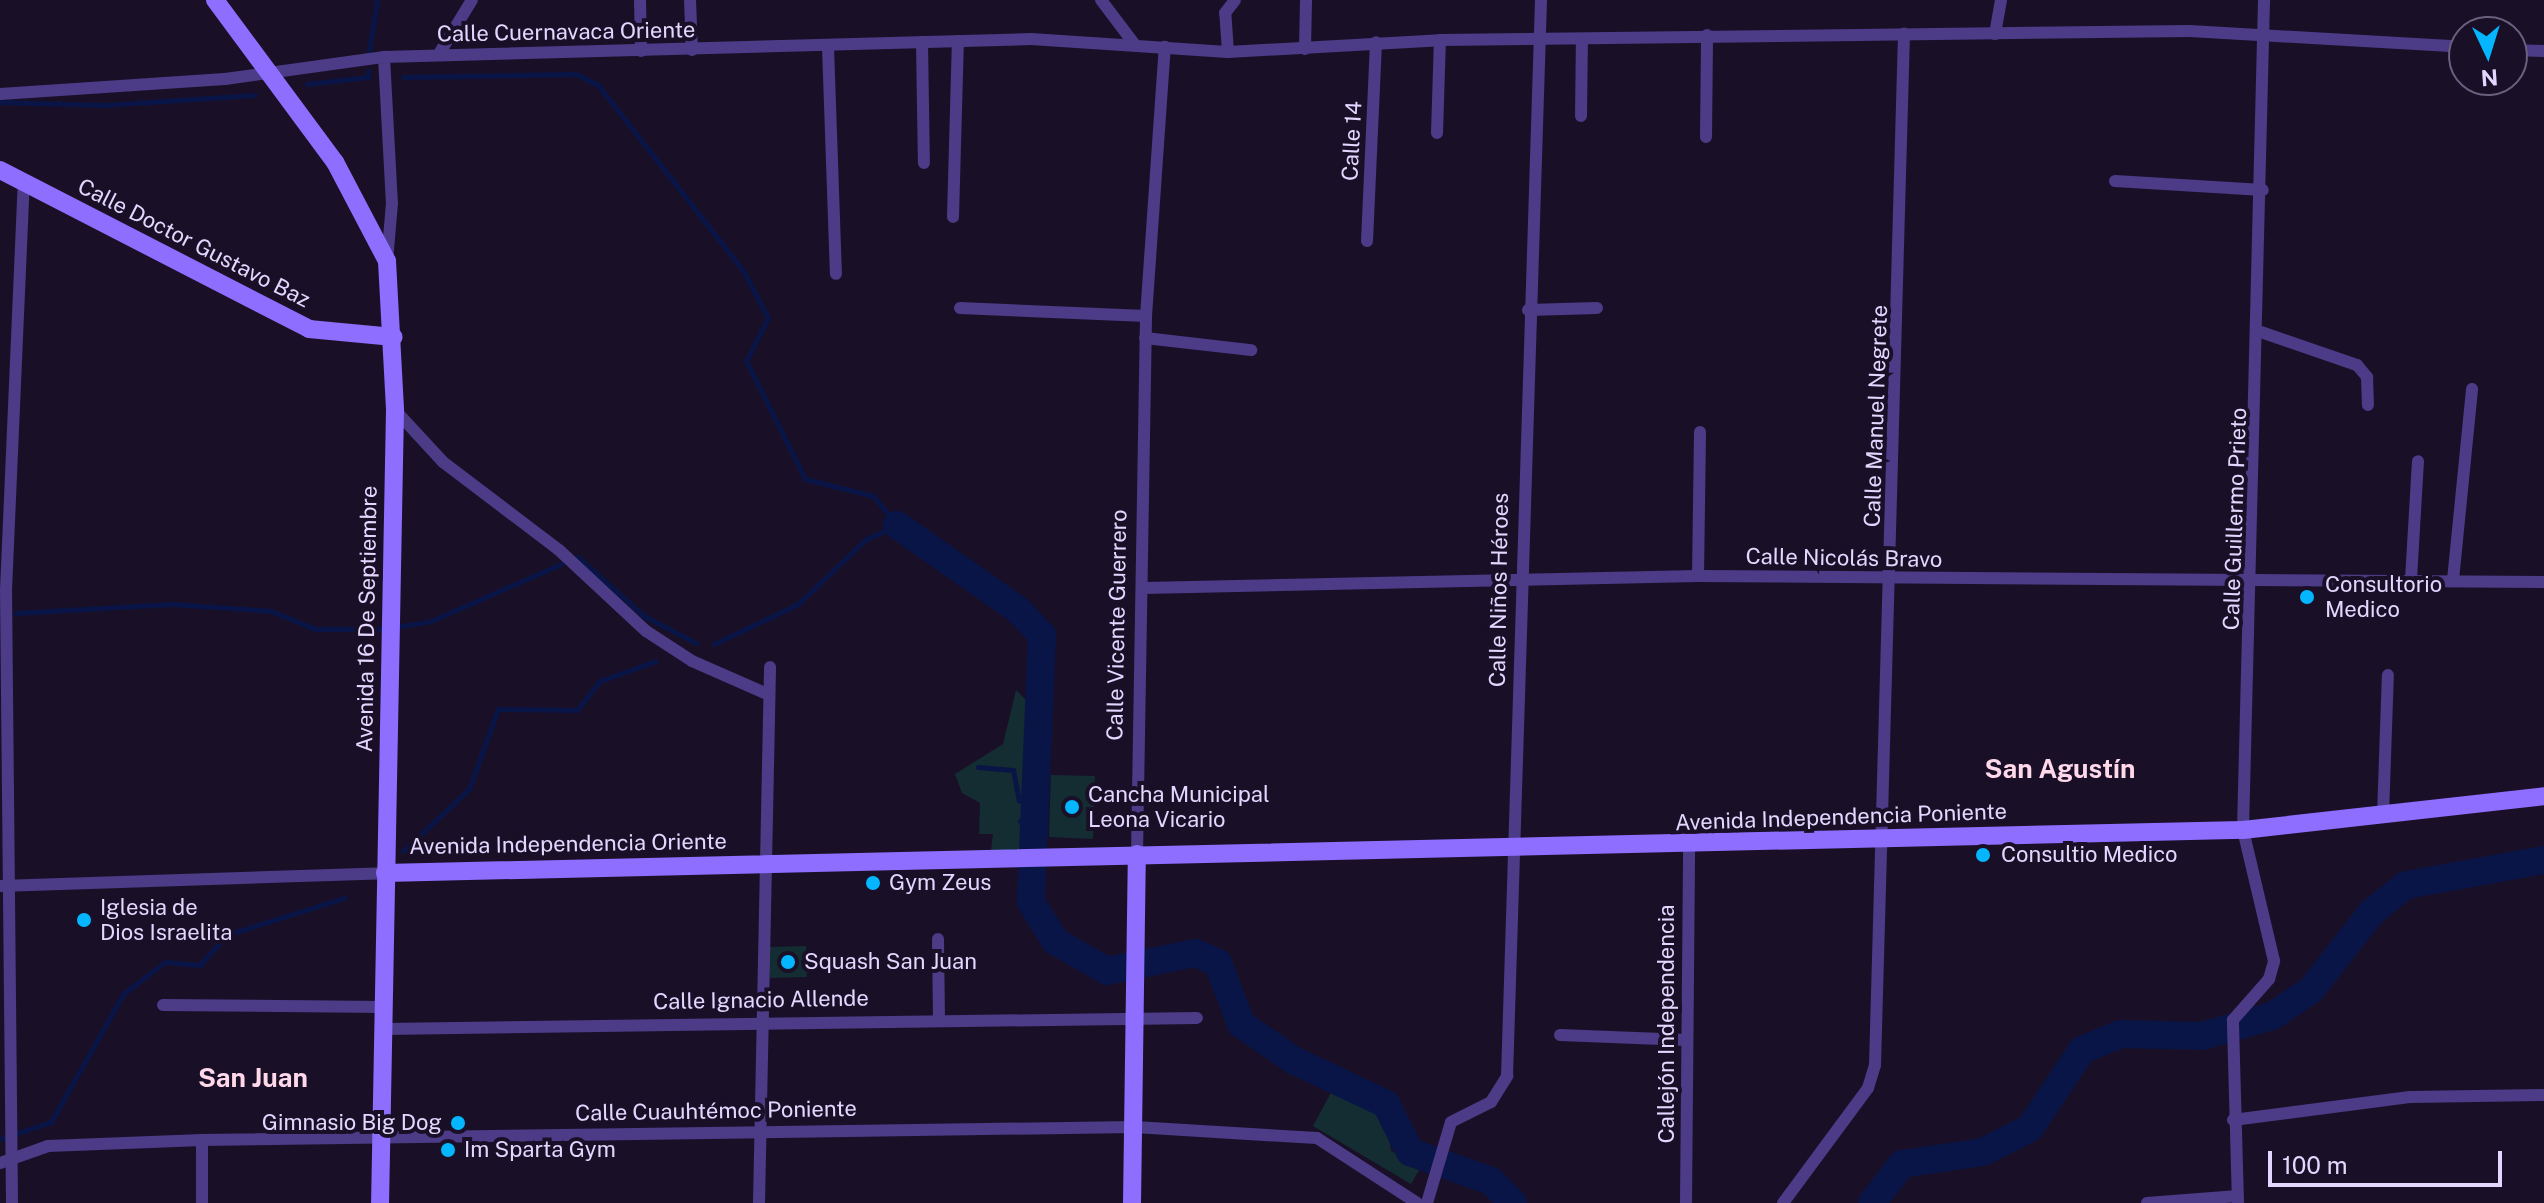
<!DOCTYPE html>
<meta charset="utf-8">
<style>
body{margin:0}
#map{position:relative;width:2544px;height:1203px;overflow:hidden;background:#191028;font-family:"Public Sans",sans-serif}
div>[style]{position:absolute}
.green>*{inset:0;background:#132d32}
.stream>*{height:5px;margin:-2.5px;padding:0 2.5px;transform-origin:2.5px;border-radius:2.5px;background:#0a1547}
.river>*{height:28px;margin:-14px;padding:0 14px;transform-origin:14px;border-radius:14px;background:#0a1547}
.minor>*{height:12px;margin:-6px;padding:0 6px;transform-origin:6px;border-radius:6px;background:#4c3b87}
.secondary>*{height:18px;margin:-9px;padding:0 9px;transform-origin:9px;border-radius:9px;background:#8d6eff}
.dots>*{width:22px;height:22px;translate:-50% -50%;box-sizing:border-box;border:4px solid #191028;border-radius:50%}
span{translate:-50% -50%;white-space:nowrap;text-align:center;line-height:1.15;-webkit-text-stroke:8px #191028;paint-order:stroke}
.street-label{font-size:22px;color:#e3d7ff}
.poi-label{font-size:22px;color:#e3d7ff}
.left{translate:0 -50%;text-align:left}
.right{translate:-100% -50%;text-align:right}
.quarter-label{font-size:26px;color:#ffd9ea;font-weight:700}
.north{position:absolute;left:2448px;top:16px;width:80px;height:80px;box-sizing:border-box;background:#191028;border:2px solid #6a607e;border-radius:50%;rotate:176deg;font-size:22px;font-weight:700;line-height:32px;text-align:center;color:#e3d7ff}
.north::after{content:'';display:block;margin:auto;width:28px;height:36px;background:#03b6ff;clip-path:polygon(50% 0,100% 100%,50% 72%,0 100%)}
.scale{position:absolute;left:2268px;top:1151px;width:234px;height:36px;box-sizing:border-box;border:4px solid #e3d7ff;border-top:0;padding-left:10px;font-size:24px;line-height:28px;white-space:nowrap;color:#e3d7ff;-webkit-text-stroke:6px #191028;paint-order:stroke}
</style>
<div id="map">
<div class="green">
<i style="clip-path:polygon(1016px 690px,1032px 706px,1028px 850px,991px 851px,993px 834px,979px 834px,980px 803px,962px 793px,955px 774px,1003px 744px)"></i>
<i style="clip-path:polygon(1051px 775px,1095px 776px,1093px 839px,1049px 837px)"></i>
<i style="clip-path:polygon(806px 946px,807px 977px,770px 978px,769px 947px)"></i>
<i style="clip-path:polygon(1333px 1089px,1367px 1100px,1386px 1117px,1391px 1151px,1421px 1167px,1411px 1184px,1313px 1126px)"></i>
</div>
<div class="stream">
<i style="left:368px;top:57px;width:58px;rotate:-81deg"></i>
<i style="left:403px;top:77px;width:173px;rotate:-1deg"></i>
<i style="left:576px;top:74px;width:25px;rotate:27deg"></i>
<i style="left:598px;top:85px;width:237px;rotate:52deg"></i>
<i style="left:744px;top:272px;width:52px;rotate:62.4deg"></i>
<i style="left:768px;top:318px;width:48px;rotate:117.1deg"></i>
<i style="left:746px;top:361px;width:132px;rotate:63.4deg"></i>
<i style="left:805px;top:479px;width:70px;rotate:14deg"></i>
<i style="left:873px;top:496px;width:38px;rotate:50deg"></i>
<i style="left:897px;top:525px;width:35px;rotate:155deg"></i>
<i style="left:865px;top:540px;width:93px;rotate:136.3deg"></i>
<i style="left:798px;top:604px;width:93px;rotate:154.5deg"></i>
<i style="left:307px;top:84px;width:61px;rotate:-6.5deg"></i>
<i style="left:368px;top:77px;width:6px;rotate:-90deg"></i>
<i style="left:0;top:102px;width:104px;rotate:1.7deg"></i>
<i style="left:104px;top:105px;width:151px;rotate:-3.8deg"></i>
<i style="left:578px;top:557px;width:89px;rotate:41.8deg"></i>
<i style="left:644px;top:616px;width:59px;rotate:27.4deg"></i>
<i style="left:16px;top:613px;width:156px;rotate:-3.3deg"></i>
<i style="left:172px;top:604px;width:99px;rotate:4deg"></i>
<i style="left:271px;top:611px;width:48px;rotate:22.2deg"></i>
<i style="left:315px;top:629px;width:70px"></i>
<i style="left:395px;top:627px;width:36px;rotate:-9deg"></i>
<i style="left:431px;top:621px;width:142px;rotate:-23.7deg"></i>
<i style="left:978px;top:767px;width:35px;rotate:5deg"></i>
<i style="left:1013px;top:770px;width:31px;rotate:79deg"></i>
<i style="left:1020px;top:821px;width:15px;rotate:37deg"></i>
<i style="left:403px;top:851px;width:91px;rotate:-43.2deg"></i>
<i style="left:469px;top:789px;width:85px;rotate:-70.1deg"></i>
<i style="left:498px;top:709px;width:79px;rotate:0.7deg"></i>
<i style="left:577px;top:710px;width:37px;rotate:-52deg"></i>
<i style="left:600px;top:681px;width:59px;rotate:-19.7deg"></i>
<i style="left:0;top:1139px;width:54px;rotate:-18.4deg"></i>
<i style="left:51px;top:1122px;width:147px;rotate:-60.6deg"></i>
<i style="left:123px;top:994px;width:53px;rotate:-37.3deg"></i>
<i style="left:165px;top:962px;width:35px;rotate:5deg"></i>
<i style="left:200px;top:965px;width:40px;rotate:-49deg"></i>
<i style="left:226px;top:935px;width:124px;rotate:-17.4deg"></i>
</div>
<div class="river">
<i style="left:897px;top:525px;width:146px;rotate:35deg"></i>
<i style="left:1017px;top:609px;width:36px;rotate:46deg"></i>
<i style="left:1042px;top:635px;width:267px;rotate:92.4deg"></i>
<i style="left:1031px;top:902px;width:46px;rotate:58.4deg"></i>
<i style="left:1055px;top:941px;width:60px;rotate:30deg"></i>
<i style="left:1107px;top:971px;width:90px;rotate:-11.6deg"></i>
<i style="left:1195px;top:953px;width:25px;rotate:23deg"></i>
<i style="left:1218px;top:963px;width:65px;rotate:69.3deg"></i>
<i style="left:1241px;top:1024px;width:63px;rotate:34.7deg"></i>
<i style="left:1293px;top:1060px;width:103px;rotate:25.3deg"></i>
<i style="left:1386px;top:1104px;width:54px;rotate:63.4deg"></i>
<i style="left:1410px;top:1152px;width:86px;rotate:19.7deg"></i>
<i style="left:1491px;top:1181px;width:31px;rotate:45deg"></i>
<i style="left:1872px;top:1203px;width:49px;rotate:-52.4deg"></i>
<i style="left:1902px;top:1164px;width:82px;rotate:-8.4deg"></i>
<i style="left:1983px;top:1152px;width:53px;rotate:-27.1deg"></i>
<i style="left:2030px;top:1128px;width:94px;rotate:-56.3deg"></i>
<i style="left:2082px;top:1050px;width:42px;rotate:-22.3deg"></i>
<i style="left:2121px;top:1034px;width:81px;rotate:1.4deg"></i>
<i style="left:2202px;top:1036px;width:73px;rotate:-15.9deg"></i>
<i style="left:2272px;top:1016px;width:47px;rotate:-33.7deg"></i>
<i style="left:2311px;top:990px;width:99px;rotate:-52deg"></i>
<i style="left:2372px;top:912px;width:43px;rotate:-38.5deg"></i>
<i style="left:2406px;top:885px;width:140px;rotate:-10.3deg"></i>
</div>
<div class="minor">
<i style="left:640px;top:0;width:51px;rotate:88.9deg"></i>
<i style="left:690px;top:0;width:50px;rotate:87.7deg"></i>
<i style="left:1101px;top:0;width:56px;rotate:52.9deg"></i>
<i style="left:1995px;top:34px;width:35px;rotate:-80deg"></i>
<i style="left:922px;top:42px;width:121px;rotate:89.1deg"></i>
<i style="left:828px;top:47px;width:227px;rotate:88deg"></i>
<i style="left:1305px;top:49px;width:49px;rotate:-88.8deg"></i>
<i style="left:2512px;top:50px;width:32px;rotate:2deg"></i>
<i style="left:1228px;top:52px;width:39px;rotate:-94deg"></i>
<i style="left:1225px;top:13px;width:16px;rotate:-52deg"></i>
<i style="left:439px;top:54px;width:63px;rotate:-58.6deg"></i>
<i style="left:384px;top:57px;width:146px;rotate:86.9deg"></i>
<i style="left:392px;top:203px;width:58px;rotate:94.9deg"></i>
<i style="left:0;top:94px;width:225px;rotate:-3.8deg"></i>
<i style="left:225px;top:79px;width:161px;rotate:-7.9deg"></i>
<i style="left:384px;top:57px;width:647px;rotate:-1.59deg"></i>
<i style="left:1031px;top:39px;width:197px;rotate:3.8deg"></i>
<i style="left:1228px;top:52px;width:212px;rotate:-3.2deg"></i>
<i style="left:1440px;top:40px;width:750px;rotate:-0.69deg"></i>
<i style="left:2190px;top:31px;width:274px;rotate:3.3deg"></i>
<i style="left:1581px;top:116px;width:77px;rotate:-89.3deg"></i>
<i style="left:1437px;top:133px;width:93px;rotate:-88.2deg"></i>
<i style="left:1706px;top:137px;width:102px;rotate:-89.4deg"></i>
<i style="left:2115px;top:181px;width:148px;rotate:3.5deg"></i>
<i style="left:953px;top:217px;width:176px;rotate:-88.4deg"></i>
<i style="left:1367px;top:241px;width:199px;rotate:-87.4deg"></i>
<i style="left:960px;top:308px;width:186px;rotate:2.5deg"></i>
<i style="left:1528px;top:310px;width:69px;rotate:-1.7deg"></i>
<i style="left:2261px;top:332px;width:102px;rotate:19deg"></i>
<i style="left:2357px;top:365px;width:16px;rotate:50deg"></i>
<i style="left:2367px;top:377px;width:28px;rotate:88deg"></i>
<i style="left:1145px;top:338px;width:107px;rotate:6.5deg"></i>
<i style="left:395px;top:410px;width:71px;rotate:47.3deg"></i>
<i style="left:443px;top:462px;width:146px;rotate:37.2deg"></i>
<i style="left:559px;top:550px;width:119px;rotate:43deg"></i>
<i style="left:646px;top:631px;width:55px;rotate:33.1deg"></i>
<i style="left:692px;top:661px;width:82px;rotate:23.7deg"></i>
<i style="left:1698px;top:576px;width:144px;rotate:-89.2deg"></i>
<i style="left:2411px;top:579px;width:118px;rotate:-86.6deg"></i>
<i style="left:2453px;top:580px;width:192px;rotate:-84.3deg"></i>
<i style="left:1144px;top:588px;width:554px;rotate:-1.24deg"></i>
<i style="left:1698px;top:576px;width:846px;rotate:0.41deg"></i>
<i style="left:2383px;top:815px;width:140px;rotate:-88deg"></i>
<i style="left:1137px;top:854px;width:538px;rotate:-89.04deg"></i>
<i style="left:1146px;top:316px;width:270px;rotate:-86deg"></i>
<i style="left:0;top:886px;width:385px;rotate:-1.9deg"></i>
<i style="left:938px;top:939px;width:78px;rotate:89.3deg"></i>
<i style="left:163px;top:1005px;width:221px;rotate:0.5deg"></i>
<i style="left:384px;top:1029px;width:813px;rotate:-0.78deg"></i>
<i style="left:1560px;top:1035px;width:127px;rotate:2.3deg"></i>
<i style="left:2233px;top:1120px;width:178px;rotate:-7.4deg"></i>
<i style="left:2410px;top:1097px;width:134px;rotate:-0.9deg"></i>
<i style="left:0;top:1163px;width:51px;rotate:-19.5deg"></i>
<i style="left:48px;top:1146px;width:154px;rotate:-2.2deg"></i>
<i style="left:202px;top:1140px;width:933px;rotate:-0.8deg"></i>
<i style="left:1135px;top:1127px;width:182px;rotate:3.5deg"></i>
<i style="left:1317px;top:1138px;width:119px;rotate:33deg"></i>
<i style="left:12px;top:1203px;width:613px;rotate:-90.56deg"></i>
<i style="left:6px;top:590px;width:409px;rotate:-87.5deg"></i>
<i style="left:202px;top:1203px;width:63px;rotate:-90deg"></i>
<i style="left:759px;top:1203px;width:536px;rotate:-88.82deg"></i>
<i style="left:1427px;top:1203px;width:84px;rotate:-73.5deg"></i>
<i style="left:1451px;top:1122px;width:45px;rotate:-26.6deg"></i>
<i style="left:1491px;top:1102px;width:31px;rotate:-58deg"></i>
<i style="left:1507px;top:1076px;width:1077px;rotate:-88.19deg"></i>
<i style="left:1686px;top:1203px;width:357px;rotate:-89.5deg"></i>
<i style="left:1783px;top:1203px;width:143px;rotate:-53.5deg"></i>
<i style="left:1868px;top:1088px;width:24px;rotate:-73deg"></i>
<i style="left:1875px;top:1065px;width:1032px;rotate:-88.39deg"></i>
<i style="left:2147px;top:1203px;width:91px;rotate:-4.4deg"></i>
<i style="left:2238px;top:1203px;width:183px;rotate:-91.6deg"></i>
<i style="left:2233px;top:1020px;width:55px;rotate:-48.7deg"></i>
<i style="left:2269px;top:979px;width:19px;rotate:-74deg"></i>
<i style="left:2274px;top:961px;width:135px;rotate:-103.3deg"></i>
<i style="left:2243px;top:830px;width:830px;rotate:-88.55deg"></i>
</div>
<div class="secondary">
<i style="left:215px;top:0;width:202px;rotate:53.5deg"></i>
<i style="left:335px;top:162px;width:112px;rotate:62.3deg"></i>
<i style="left:387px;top:261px;width:149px;rotate:86.9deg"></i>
<i style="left:395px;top:410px;width:793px;rotate:91.08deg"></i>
<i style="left:0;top:170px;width:348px;rotate:27.2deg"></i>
<i style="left:309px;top:329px;width:85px;rotate:5.4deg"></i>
<i style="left:385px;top:873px;width:1858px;rotate:-1.33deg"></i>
<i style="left:2243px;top:830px;width:303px;rotate:-6.4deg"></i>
<i style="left:1132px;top:1203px;width:349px;rotate:-89.2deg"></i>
</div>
<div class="dots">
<i style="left:2307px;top:597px;background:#03b6ff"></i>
<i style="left:1072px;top:807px;background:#03b6ff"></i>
<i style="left:1983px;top:855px;background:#03b6ff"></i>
<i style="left:873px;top:883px;background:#03b6ff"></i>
<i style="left:84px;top:920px;background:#03b6ff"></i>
<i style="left:788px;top:962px;background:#03b6ff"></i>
<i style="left:458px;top:1123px;background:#03b6ff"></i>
<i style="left:448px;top:1150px;background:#03b6ff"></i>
</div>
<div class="street-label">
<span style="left:566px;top:32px;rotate:-1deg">Calle Cuernavaca Oriente</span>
<span style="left:1352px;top:141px;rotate:-87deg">Calle 14</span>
<span style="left:194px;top:243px;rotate:27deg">Calle Doctor Gustavo Baz</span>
<span style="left:1876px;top:416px;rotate:-88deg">Calle Manuel Negrete</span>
<span style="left:2235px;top:519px;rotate:-88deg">Calle Guillermo Prieto</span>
<span style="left:1844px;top:558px;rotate:1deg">Calle Nicolás Bravo</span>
<span style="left:1499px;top:590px;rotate:-89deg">Calle Niños Héroes</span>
<span style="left:367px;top:619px;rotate:-89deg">Avenida 16 De Septiembre</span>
<span style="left:1117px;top:625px;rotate:-89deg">Calle Vicente Guerrero</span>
<span style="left:1841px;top:817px;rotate:-2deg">Avenida Independencia Poniente</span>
<span style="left:568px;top:844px;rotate:-1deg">Avenida Independencia Oriente</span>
<span style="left:761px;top:1000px;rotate:-1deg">Calle Ignacio Allende</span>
<span style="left:1667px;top:1024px;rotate:-90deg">Callejón Independencia</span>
<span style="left:716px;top:1111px;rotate:-1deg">Calle Cuauhtémoc Poniente</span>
</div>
<div class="poi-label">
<span class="left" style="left:2325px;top:597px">Consultorio<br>Medico</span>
<span class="left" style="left:1088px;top:807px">Cancha Municipal<br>Leona Vicario</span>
<span class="left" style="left:2001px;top:855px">Consultio Medico</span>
<span class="left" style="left:889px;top:883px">Gym Zeus</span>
<span class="left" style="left:100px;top:920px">Iglesia de<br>Dios Israelita</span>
<span class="left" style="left:804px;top:962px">Squash San Juan</span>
<span class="right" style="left:442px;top:1123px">Gimnasio Big Dog</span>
<span class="left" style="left:464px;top:1150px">Im Sparta Gym</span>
</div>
<div class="quarter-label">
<span style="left:2060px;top:769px">San Agustín</span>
<span style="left:253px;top:1078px">San Juan</span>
</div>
<div class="north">N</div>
<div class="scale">100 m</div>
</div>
